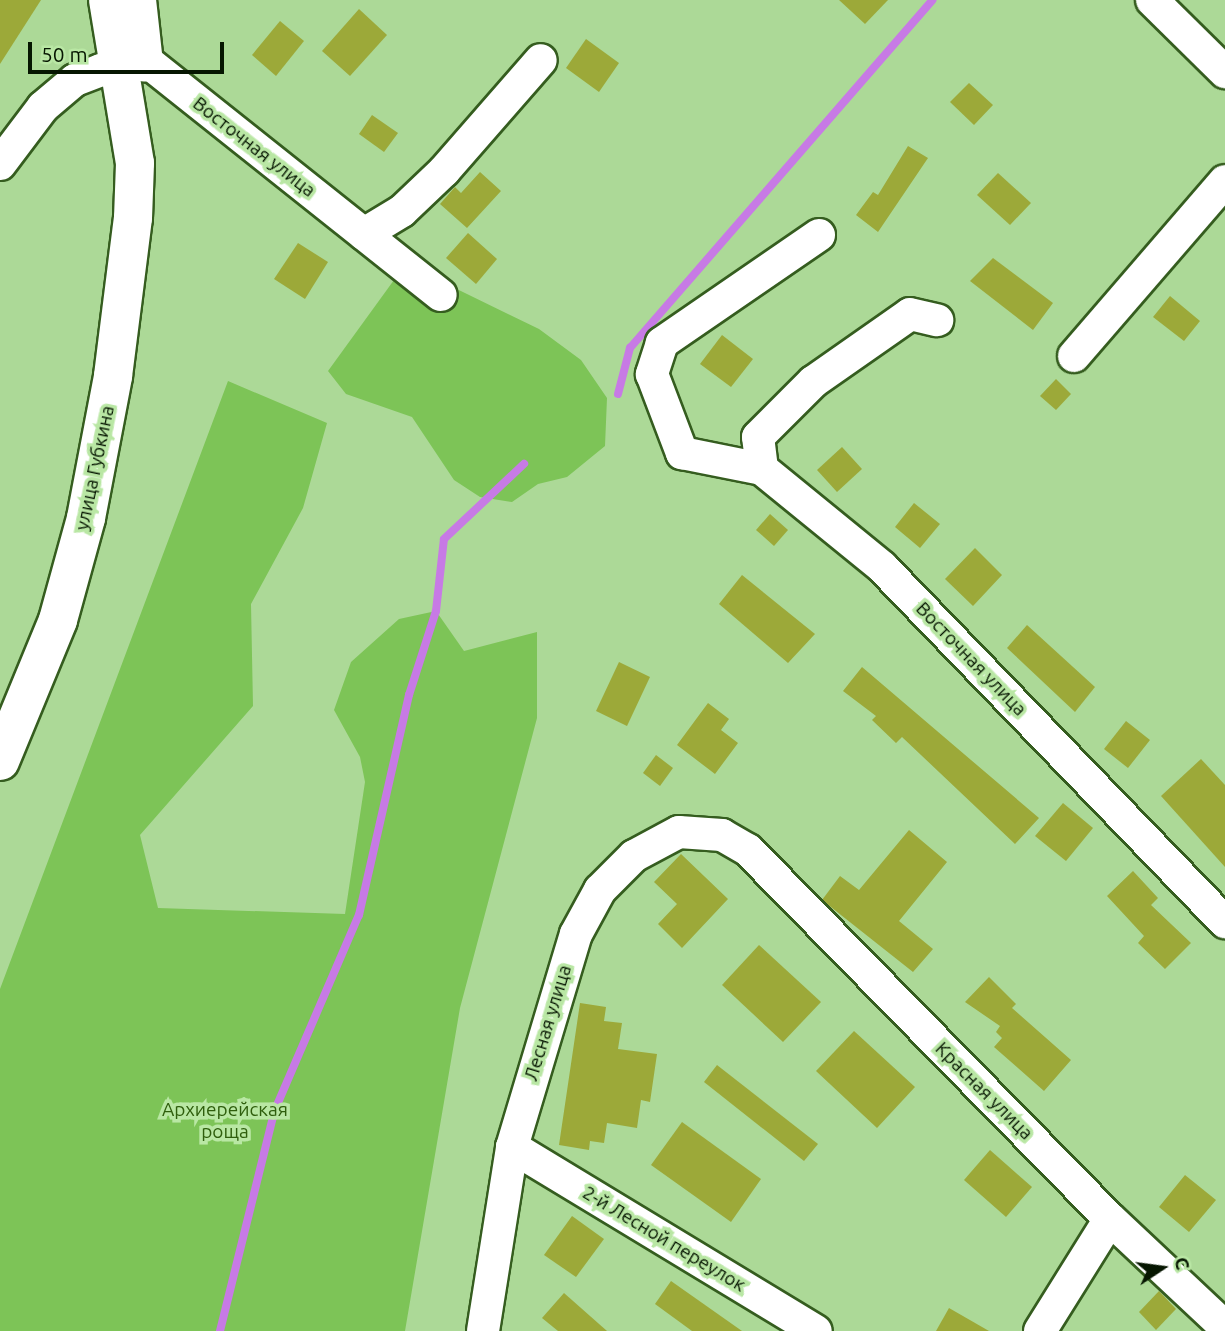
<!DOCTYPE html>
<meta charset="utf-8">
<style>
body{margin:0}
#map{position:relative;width:1225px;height:1331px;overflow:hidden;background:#acd997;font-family:Ubuntu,sans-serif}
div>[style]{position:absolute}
.green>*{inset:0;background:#7dc457}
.stream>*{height:8px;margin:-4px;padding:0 4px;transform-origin:4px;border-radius:4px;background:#c77ae5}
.building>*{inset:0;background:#9ca939}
.roads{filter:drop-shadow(2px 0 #355d1f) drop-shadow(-2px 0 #355d1f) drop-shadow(0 2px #355d1f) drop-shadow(0 -2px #355d1f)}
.minor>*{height:32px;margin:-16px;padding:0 16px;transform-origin:16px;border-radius:16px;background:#fff}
.secondary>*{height:38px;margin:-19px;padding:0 19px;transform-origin:19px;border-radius:19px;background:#fff}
.primary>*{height:38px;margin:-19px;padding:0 19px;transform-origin:19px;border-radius:19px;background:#fff}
span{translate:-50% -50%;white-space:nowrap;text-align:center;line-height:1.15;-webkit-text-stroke:7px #b9e7a4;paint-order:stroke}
.street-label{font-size:19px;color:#061601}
.park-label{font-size:19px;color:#2f5e0d}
.north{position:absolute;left:1127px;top:1233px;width:70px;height:70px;-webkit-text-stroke:5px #b9e7a4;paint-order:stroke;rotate:77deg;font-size:19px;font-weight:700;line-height:28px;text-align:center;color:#061601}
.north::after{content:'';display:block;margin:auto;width:24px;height:32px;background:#061601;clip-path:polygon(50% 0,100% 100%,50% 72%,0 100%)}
.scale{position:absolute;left:28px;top:42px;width:196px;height:32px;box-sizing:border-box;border:4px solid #061601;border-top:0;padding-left:9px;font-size:21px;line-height:24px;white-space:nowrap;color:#061601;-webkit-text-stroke:5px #b9e7a4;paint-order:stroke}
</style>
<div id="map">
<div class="green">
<i style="clip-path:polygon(424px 273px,539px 329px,581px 360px,607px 398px,605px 446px,567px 477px,538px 484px,512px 502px,480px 497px,454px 480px,412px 417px,346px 394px,328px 371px,394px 280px)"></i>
<i style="clip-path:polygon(228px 381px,327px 423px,303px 508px,251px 604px,253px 706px,140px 835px,158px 908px,345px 914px,365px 782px,360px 757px,334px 710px,351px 662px,399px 619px,436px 611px,464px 651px,537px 632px,537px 718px,460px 1008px,405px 1331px,0 1331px,0 989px)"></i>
</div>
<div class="stream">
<i style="left:618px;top:394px;width:48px;rotate:-75.4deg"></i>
<i style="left:630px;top:348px;width:461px;rotate:-49deg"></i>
<i style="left:220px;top:1331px;width:226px;rotate:-76.1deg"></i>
<i style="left:274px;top:1112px;width:215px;rotate:-66.7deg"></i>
<i style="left:359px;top:915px;width:226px;rotate:-77.2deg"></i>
<i style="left:409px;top:695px;width:88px;rotate:-72.2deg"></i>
<i style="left:436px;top:611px;width:72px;rotate:-83.7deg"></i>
<i style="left:444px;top:539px;width:110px;rotate:-43.2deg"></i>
</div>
<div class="building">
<i style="clip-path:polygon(0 0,41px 0,0 64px)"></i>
<i style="clip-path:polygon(839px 0,888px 0,865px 24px)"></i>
<i style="clip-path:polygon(359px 9px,387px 35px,350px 76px,322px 51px)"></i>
<i style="clip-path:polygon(280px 21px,304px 41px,276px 76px,252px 55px)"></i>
<i style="clip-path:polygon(586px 39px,619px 63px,599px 92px,566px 68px)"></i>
<i style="clip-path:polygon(969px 83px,993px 105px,974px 125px,950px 102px)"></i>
<i style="clip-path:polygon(372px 115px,398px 133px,384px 152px,359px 134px)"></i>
<i style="clip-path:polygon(908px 146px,928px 158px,878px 232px,856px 215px,873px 192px,878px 195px)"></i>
<i style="clip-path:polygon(480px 172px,501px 191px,467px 228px,440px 204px,455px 187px,461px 193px)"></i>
<i style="clip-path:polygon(998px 173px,1031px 203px,1010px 225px,977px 195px)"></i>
<i style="clip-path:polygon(468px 233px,497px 259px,476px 284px,446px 258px)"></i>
<i style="clip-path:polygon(298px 243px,328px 262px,305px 299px,274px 279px)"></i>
<i style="clip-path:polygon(993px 258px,1053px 303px,1033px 330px,970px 281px)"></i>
<i style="clip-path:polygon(1170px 296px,1200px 321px,1184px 341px,1153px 317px)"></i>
<i style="clip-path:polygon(722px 335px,753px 359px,731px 387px,700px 364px)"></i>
<i style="clip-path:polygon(1056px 379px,1071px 394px,1056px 410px,1040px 396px)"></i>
<i style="clip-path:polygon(842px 447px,862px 469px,837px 492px,817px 470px)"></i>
<i style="clip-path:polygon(914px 503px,940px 524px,920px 548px,895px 527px)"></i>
<i style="clip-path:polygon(770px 514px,788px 530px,774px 546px,756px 530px)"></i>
<i style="clip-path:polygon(975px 548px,1002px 575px,973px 606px,945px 579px)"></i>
<i style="clip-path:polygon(742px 575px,815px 634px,788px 663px,719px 604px)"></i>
<i style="clip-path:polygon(1027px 625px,1095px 687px,1075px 712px,1007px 648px)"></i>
<i style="clip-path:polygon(619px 662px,650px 677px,627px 726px,596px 711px)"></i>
<i style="clip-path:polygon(862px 667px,1039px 818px,1015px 844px,902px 737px,896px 743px,872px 720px,876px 716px,843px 691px)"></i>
<i style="clip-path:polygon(708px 703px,729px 719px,721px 730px,738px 743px,715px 774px,677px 745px)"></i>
<i style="clip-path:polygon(1126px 721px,1150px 740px,1128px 768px,1104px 749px)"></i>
<i style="clip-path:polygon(656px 755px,673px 768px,660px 786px,643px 773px)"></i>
<i style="clip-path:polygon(1201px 759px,1225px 785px,1225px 867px,1161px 796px)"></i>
<i style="clip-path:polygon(1063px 803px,1093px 828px,1066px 861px,1035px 836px)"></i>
<i style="clip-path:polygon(909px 830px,947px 862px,899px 921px,933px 949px,913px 972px,822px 900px,840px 876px,859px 890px)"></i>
<i style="clip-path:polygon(681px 854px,728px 899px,682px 948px,658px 924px,677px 904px,654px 882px)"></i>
<i style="clip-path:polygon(1133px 871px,1158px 898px,1151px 905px,1191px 943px,1165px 969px,1138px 943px,1144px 936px,1107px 896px)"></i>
<i style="clip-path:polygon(759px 945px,821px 1002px,783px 1042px,722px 985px)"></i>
<i style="clip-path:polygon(989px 977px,1016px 1004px,1012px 1008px,1071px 1060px,1044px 1091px,994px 1047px,1002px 1038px,996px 1032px,1000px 1026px,965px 1002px)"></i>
<i style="clip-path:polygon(580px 1003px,606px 1007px,604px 1021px,622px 1023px,618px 1049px,657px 1054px,650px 1102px,641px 1100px,637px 1128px,607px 1123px,604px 1143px,590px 1141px,589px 1150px,559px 1145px)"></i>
<i style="clip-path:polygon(854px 1031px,915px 1087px,877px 1128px,816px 1071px)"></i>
<i style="clip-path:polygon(717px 1065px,818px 1144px,804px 1161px,704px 1082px)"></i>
<i style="clip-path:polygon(682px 1122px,761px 1179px,731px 1222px,651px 1165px)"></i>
<i style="clip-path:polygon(990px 1150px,1032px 1187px,1006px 1217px,964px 1180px)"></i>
<i style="clip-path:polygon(1185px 1175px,1216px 1200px,1189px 1232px,1159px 1207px)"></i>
<i style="clip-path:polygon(572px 1216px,604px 1239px,576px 1277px,544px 1255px)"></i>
<i style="clip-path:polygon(671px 1281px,742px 1331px,692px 1331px,655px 1304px)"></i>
<i style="clip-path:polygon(1159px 1291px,1176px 1309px,1156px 1330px,1139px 1312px)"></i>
<i style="clip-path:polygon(564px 1293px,607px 1331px,558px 1331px,542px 1318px)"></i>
<i style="clip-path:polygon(949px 1308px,989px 1331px,936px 1331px)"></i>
</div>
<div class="roads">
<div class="minor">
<i style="left:1152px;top:0;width:103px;rotate:44.6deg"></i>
<i style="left:144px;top:59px;width:379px;rotate:38.5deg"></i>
<i style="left:0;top:164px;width:71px;rotate:-53deg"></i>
<i style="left:43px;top:107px;width:42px;rotate:-40.2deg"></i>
<i style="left:75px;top:80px;width:28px;rotate:-21deg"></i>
<i style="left:101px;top:70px;width:21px;rotate:3deg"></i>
<i style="left:364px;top:234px;width:44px;rotate:-31.2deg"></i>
<i style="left:402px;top:211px;width:58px;rotate:-43.6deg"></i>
<i style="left:444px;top:171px;width:147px;rotate:-48.9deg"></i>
<i style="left:819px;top:235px;width:191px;rotate:145.5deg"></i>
<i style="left:662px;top:343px;width:33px;rotate:108deg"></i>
<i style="left:652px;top:374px;width:85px;rotate:69.2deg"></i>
<i style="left:682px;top:453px;width:82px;rotate:11.3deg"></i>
<i style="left:762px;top:469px;width:155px;rotate:39.2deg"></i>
<i style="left:882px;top:567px;width:494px;rotate:46deg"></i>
<i style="left:1074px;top:356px;width:231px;rotate:-49.2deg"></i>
<i style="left:762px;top:469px;width:32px;rotate:-97deg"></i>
<i style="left:758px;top:437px;width:78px;rotate:-45deg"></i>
<i style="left:813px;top:382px;width:118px;rotate:-35deg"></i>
<i style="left:910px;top:314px;width:28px;rotate:13deg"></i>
<i style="left:512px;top:1147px;width:355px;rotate:31.2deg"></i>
<i style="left:483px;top:1331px;width:186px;rotate:-81deg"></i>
<i style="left:512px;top:1147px;width:222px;rotate:-73.3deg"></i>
<i style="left:576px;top:934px;width:50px;rotate:-61.4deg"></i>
<i style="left:600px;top:890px;width:48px;rotate:-45deg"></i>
<i style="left:634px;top:856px;width:51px;rotate:-28.1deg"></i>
<i style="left:679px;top:832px;width:43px;rotate:4deg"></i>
<i style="left:722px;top:835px;width:30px;rotate:30deg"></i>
<i style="left:748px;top:850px;width:517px;rotate:45.55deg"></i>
<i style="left:1110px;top:1219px;width:158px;rotate:43.2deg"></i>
<i style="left:1040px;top:1331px;width:132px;rotate:-58deg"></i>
</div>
<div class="secondary">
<i style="left:0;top:761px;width:152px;rotate:-67.6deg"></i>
<i style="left:58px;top:620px;width:106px;rotate:-74.6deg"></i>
<i style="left:86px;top:518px;width:145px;rotate:-79.2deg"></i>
<i style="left:113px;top:376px;width:159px;rotate:-82.8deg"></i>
<i style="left:133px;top:218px;width:55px;rotate:-87.9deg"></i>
</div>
<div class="primary">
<i style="left:108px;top:0;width:165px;rotate:80.6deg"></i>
<i style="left:137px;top:0;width:63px;rotate:83.7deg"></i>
</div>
</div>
<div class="street-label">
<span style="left:254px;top:147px;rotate:38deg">Восточная улица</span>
<span style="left:95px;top:468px;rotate:-78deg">улица Губкина</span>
<span style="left:971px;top:659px;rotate:46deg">Восточная улица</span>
<span style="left:548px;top:1023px;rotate:-73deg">Лесная улица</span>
<span style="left:984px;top:1091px;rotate:45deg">Красная улица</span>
<span style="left:664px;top:1239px;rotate:31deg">2-й Лесной переулок</span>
</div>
<div class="park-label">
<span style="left:225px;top:1121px">Архиерейская<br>роща</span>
</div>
<div class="north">С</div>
<div class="scale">50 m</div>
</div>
